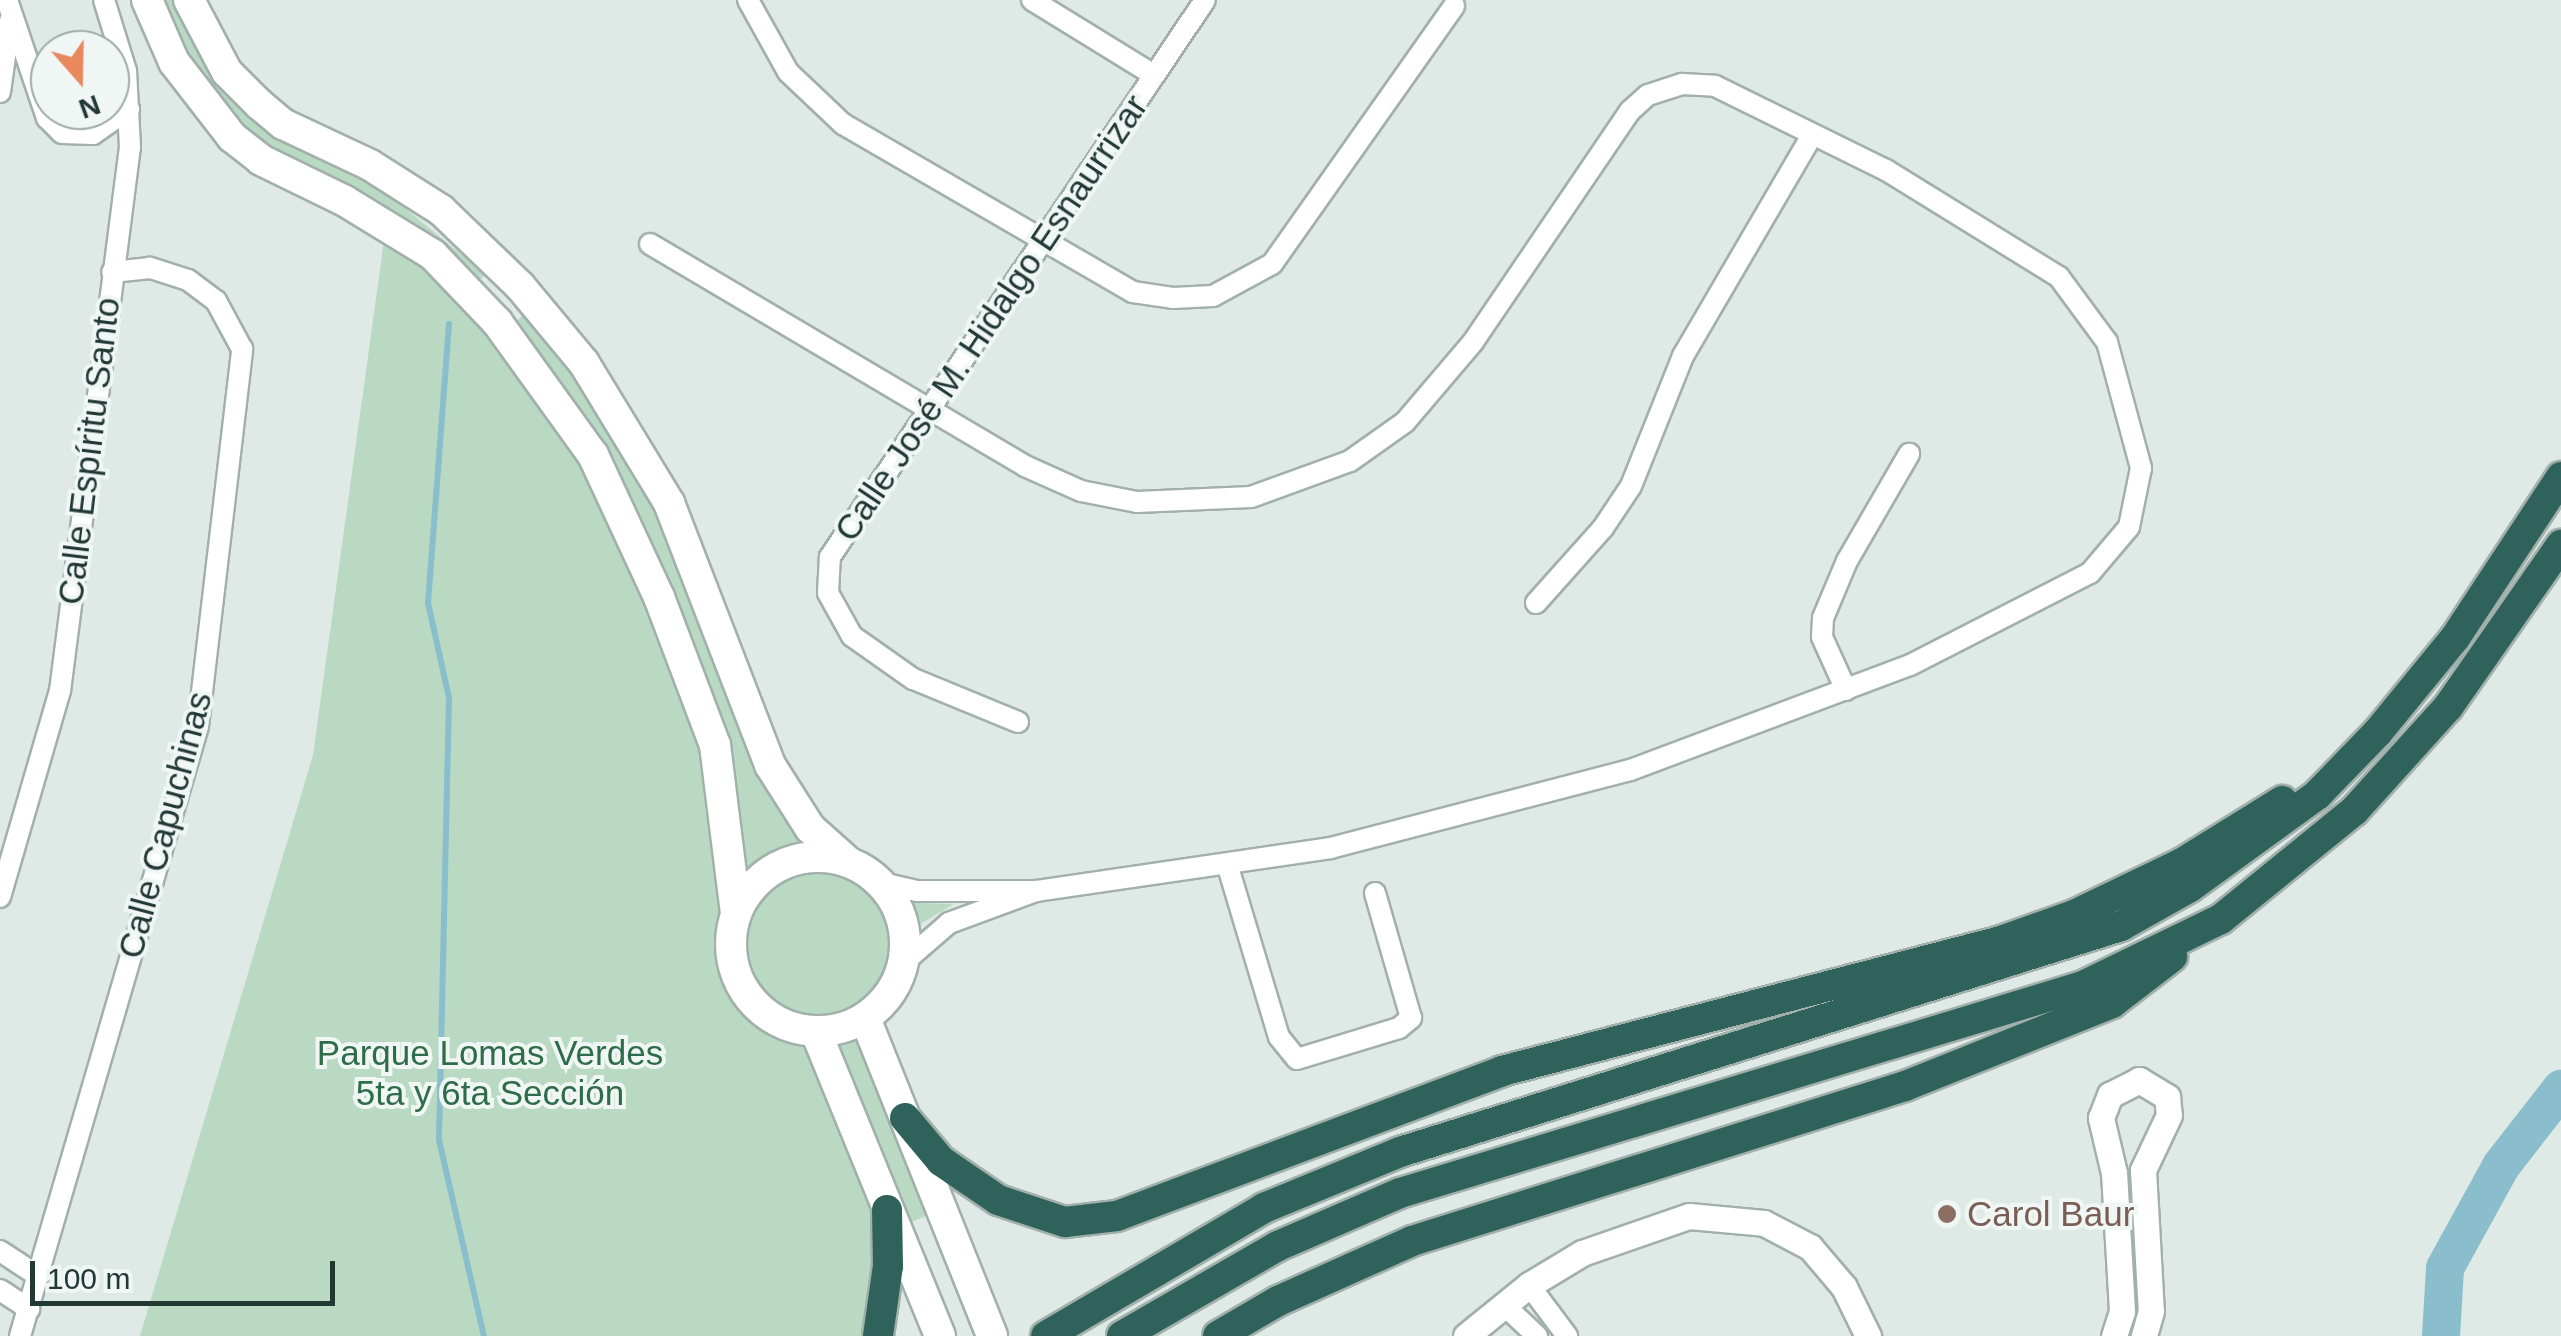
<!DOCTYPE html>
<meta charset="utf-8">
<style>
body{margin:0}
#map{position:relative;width:2561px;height:1336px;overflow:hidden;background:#dfe9e5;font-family:Helvetica,sans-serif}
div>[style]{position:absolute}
.green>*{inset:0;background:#b9d9c3}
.stream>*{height:6px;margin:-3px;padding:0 3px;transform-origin:3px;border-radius:3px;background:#8abecc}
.river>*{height:38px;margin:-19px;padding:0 19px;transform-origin:19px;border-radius:19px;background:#8abecc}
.roads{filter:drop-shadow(2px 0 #a2b0ac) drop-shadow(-2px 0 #a2b0ac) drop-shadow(0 2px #a2b0ac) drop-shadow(0 -2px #a2b0ac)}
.minor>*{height:20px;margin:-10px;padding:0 10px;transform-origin:10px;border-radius:10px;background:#fff}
.tertiary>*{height:25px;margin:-12.5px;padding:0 12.5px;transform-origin:12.5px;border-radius:12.5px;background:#fff}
.secondary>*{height:30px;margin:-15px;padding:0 15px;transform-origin:15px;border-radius:15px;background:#fff}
.secondary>.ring{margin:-15px;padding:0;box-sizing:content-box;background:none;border:30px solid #fff;border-radius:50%}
.motorway>*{height:30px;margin:-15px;padding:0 15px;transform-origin:15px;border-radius:15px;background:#2f625a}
.dots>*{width:28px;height:28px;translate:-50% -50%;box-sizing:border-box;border:5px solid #eff6f3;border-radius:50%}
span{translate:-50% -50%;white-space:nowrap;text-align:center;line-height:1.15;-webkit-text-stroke:8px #eff6f3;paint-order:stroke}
.street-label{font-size:35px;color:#213833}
.park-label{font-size:35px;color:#2e6c4a}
.education-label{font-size:35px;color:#785e54}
.left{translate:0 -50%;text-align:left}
.north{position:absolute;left:30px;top:30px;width:100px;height:100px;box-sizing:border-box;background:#eff6f3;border:2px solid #9daaa6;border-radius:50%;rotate:160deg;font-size:28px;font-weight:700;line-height:40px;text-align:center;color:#213833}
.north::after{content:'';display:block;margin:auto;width:35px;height:45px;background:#e9875d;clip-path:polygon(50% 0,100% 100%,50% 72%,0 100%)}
.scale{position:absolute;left:30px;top:1261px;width:305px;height:45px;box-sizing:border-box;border:5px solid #213833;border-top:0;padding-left:12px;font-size:30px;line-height:35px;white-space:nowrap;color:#213833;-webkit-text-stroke:8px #eff6f3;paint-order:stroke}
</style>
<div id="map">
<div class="green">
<i style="clip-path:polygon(150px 0,178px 0,285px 138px,394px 199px,486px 275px,472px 285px,236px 134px)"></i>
<i style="clip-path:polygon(386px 226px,509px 328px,525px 313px,624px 446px,658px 510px,728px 691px,839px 859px,783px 861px,742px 893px,699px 703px,735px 984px,775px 1023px,812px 1032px,885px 1211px,876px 1336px,140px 1336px,313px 755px)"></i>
<i style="clip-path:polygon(815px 864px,854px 874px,884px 902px,954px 904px,895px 939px,883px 985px,859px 1010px,814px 1023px,780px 1015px,759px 1000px,745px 980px,736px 941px,741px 915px,763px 884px)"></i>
<i style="clip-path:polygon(862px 1019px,935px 1212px,905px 1225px,827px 1031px)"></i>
</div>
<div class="stream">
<i style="left:449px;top:324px;width:280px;rotate:94.3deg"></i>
<i style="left:428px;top:603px;width:97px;rotate:77.5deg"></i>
<i style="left:449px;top:698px;width:442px;rotate:91.3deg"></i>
<i style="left:439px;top:1140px;width:201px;rotate:77.1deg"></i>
</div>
<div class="river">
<i style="left:2441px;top:1336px;width:68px;rotate:-86.6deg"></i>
<i style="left:2445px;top:1268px;width:116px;rotate:-61.2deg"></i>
<i style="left:2501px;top:1166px;width:98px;rotate:-52.1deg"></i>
</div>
<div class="roads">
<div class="minor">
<i style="left:7px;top:0;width:125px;rotate:71.3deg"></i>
<i style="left:47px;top:118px;width:21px;rotate:45deg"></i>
<i style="left:62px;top:133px;width:31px;rotate:2deg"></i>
<i style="left:93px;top:134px;width:44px;rotate:-34.8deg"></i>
<i style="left:748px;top:0;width:82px;rotate:60.9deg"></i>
<i style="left:788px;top:72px;width:76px;rotate:43.4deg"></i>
<i style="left:843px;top:124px;width:335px;rotate:30.1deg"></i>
<i style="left:1133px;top:292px;width:40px;rotate:8.5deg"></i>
<i style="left:1173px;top:298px;width:40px;rotate:-2.9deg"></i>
<i style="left:1213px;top:296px;width:67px;rotate:-28.5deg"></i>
<i style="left:1272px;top:264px;width:316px;rotate:-54.8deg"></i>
<i style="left:1032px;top:0;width:143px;rotate:31.6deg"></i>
<i style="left:0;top:92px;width:72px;rotate:-82deg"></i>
<i style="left:650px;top:244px;width:436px;rotate:30.6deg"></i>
<i style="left:1025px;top:466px;width:61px;rotate:24.1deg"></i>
<i style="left:1081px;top:491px;width:57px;rotate:11.1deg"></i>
<i style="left:1137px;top:502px;width:114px;rotate:-2.5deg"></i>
<i style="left:1251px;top:497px;width:105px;rotate:-20deg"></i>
<i style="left:1350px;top:461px;width:67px;rotate:-35.3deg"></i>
<i style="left:1405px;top:422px;width:105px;rotate:-49.6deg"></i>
<i style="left:1473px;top:342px;width:279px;rotate:-55.8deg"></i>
<i style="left:1630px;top:111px;width:24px;rotate:-42deg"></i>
<i style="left:1648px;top:95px;width:36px;rotate:-18deg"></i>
<i style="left:1682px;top:84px;width:33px;rotate:3deg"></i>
<i style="left:1715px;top:86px;width:191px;rotate:26.2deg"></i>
<i style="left:1886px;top:170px;width:203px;rotate:31.7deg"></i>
<i style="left:2059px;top:277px;width:81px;rotate:53.6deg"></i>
<i style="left:2107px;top:342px;width:131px;rotate:74.9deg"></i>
<i style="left:2141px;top:468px;width:60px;rotate:101.5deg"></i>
<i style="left:2129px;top:527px;width:60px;rotate:130.3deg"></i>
<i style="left:2090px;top:573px;width:202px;rotate:152.9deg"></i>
<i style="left:1910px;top:665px;width:299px;rotate:159.4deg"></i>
<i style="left:1630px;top:770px;width:309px;rotate:165.4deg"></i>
<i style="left:1331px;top:848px;width:297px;rotate:171.7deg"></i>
<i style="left:1037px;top:891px;width:120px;rotate:180deg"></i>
<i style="left:917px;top:891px;width:37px;rotate:-167deg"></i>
<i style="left:1536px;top:603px;width:101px;rotate:-48.2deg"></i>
<i style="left:1603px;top:528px;width:50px;rotate:-56.3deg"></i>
<i style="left:1631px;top:486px;width:140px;rotate:-68.2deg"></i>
<i style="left:1683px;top:356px;width:256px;rotate:-59.7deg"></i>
<i style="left:1846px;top:690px;width:58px;rotate:-114.4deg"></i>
<i style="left:1822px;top:637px;width:19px;rotate:-87deg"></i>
<i style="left:1823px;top:618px;width:62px;rotate:-67.2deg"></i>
<i style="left:1847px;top:561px;width:124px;rotate:-59.9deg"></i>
<i style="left:1018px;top:722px;width:113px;rotate:-157.7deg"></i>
<i style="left:913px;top:679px;width:75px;rotate:-144.8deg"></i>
<i style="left:852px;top:636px;width:49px;rotate:-119.2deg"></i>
<i style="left:828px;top:593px;width:36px;rotate:-87deg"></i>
<i style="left:830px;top:557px;width:671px;rotate:-56.05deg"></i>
<i style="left:1228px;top:867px;width:177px;rotate:73.3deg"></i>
<i style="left:1279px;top:1037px;width:28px;rotate:51deg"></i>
<i style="left:1297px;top:1059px;width:107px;rotate:-16.9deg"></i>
<i style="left:1399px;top:1028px;width:16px;rotate:-40deg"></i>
<i style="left:1411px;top:1018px;width:130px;rotate:-106.1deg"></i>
<i style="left:0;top:897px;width:215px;rotate:-73.8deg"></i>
<i style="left:60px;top:691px;width:548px;rotate:-82.67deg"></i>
<i style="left:130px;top:147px;width:76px;rotate:-93deg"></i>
<i style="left:126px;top:71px;width:74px;rotate:-107.2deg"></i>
<i style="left:904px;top:962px;width:60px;rotate:-40.9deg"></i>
<i style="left:949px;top:923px;width:93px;rotate:-20.2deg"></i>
<i style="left:0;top:1251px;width:45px;rotate:33.3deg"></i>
<i style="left:1529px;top:1285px;width:64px;rotate:53.3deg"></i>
<i style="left:0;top:1290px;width:35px;rotate:33deg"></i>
<i style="left:1503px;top:1304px;width:47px;rotate:43.3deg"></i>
<i style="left:20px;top:1336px;width:635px;rotate:-73.73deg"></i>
<i style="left:198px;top:726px;width:380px;rotate:-83.3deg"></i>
<i style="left:242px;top:349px;width:55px;rotate:-118.4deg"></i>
<i style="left:216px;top:301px;width:35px;rotate:-143deg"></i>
<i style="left:188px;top:280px;width:40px;rotate:-162deg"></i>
<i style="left:150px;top:268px;width:38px;rotate:174deg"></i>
</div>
<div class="tertiary">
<i style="left:1466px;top:1336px;width:81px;rotate:-39deg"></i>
<i style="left:1529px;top:1285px;width:62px;rotate:-31.1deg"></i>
<i style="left:1582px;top:1253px;width:113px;rotate:-19.1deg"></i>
<i style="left:1689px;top:1216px;width:75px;rotate:5.3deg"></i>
<i style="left:1764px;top:1223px;width:52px;rotate:27.6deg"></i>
<i style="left:1810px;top:1247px;width:52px;rotate:49.6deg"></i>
<i style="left:1844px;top:1287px;width:55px;rotate:63.9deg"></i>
<i style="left:2114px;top:1336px;width:26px;rotate:-72deg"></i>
<i style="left:2122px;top:1311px;width:138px;rotate:-93.3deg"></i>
<i style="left:2114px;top:1173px;width:57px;rotate:-103.3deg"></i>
<i style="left:2101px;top:1118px;width:25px;rotate:-69deg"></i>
<i style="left:2110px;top:1095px;width:33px;rotate:-27deg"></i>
<i style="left:2139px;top:1080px;width:33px;rotate:31deg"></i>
<i style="left:2167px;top:1097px;width:18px;rotate:84deg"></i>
<i style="left:2169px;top:1115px;width:61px;rotate:115.3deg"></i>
<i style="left:2143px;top:1170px;width:141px;rotate:86.8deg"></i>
<i style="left:2151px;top:1311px;width:26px;rotate:106deg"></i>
</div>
<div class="secondary">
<i style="left:147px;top:0;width:68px;rotate:66.5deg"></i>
<i style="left:174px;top:62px;width:95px;rotate:52.3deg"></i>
<i style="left:232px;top:137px;width:37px;rotate:38deg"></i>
<i style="left:261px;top:160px;width:93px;rotate:26deg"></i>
<i style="left:345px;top:201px;width:103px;rotate:31.5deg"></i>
<i style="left:433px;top:255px;width:93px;rotate:46.3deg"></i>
<i style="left:497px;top:322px;width:164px;rotate:54.2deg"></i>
<i style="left:593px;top:455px;width:157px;rotate:65.1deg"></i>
<i style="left:659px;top:597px;width:158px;rotate:69.3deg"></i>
<i style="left:715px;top:745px;width:169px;rotate:82.9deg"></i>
<i style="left:189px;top:0;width:81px;rotate:62.2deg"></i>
<i style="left:227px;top:72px;width:45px;rotate:45deg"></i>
<i style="left:259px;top:104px;width:31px;rotate:40deg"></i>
<i style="left:283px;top:124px;width:96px;rotate:25.2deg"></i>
<i style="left:370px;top:165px;width:84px;rotate:32.4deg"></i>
<i style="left:441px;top:210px;width:110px;rotate:43.9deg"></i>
<i style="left:520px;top:286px;width:100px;rotate:50.3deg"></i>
<i style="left:584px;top:363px;width:164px;rotate:58.7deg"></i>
<i style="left:669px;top:503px;width:281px;rotate:68.9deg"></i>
<i style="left:770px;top:765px;width:75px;rotate:57.6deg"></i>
<i style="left:810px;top:828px;width:51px;rotate:41.8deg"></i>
<i class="ring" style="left:731px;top:857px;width:144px;height:144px"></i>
<i style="left:865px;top:1018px;width:342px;rotate:68.2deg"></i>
<i style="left:816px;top:1032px;width:328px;rotate:67.8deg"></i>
</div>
<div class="motorway">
<i style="left:905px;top:1118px;width:56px;rotate:50.1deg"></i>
<i style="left:941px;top:1161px;width:69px;rotate:34.4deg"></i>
<i style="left:998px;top:1200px;width:71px;rotate:18.2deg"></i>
<i style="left:1065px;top:1222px;width:52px;rotate:-6.6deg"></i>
<i style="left:1117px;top:1216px;width:411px;rotate:-20.6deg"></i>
<i style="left:1502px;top:1071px;width:516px;rotate:-14.6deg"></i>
<i style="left:2001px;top:941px;width:77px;rotate:-19.6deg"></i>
<i style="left:2074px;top:915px;width:120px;rotate:-25.7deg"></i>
<i style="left:2182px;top:863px;width:118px;rotate:-31.8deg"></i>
<i style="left:878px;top:1336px;width:71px;rotate:-81.9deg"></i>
<i style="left:888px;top:1266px;width:56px;rotate:-91deg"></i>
<i style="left:1046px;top:1336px;width:253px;rotate:-30.4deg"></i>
<i style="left:1264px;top:1208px;width:147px;rotate:-22.4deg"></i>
<i style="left:1400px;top:1152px;width:756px;rotate:-17.4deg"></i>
<i style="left:2121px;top:926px;width:79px;rotate:-29.5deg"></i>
<i style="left:2190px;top:887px;width:157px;rotate:-35.9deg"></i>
<i style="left:2317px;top:795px;width:88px;rotate:-45.9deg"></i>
<i style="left:2378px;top:732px;width:122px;rotate:-50.7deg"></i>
<i style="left:2455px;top:638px;width:193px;rotate:-56.6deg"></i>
<i style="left:1122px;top:1336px;width:180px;rotate:-30deg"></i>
<i style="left:1278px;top:1246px;width:133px;rotate:-23.5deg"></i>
<i style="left:1400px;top:1193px;width:714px;rotate:-16.86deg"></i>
<i style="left:2083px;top:986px;width:153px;rotate:-25.9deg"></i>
<i style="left:2221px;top:919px;width:171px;rotate:-39.1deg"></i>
<i style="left:2354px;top:811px;width:140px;rotate:-47.9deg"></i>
<i style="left:2448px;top:707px;width:198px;rotate:-55.1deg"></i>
<i style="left:1218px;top:1336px;width:69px;rotate:-30.3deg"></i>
<i style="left:1278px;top:1301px;width:147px;rotate:-24.1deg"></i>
<i style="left:1412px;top:1241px;width:517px;rotate:-17.45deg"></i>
<i style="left:1905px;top:1086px;width:223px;rotate:-21.8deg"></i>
<i style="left:2112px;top:1003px;width:76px;rotate:-37.5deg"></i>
</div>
</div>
<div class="dots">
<i style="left:1947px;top:1214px;background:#8d6e63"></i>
</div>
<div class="street-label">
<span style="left:991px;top:318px;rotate:-56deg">Calle José M. Hidalgo Esnaurrizar</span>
<span style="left:89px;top:451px;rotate:-83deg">Calle Espíritu Santo</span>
<span style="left:165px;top:825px;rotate:-75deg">Calle Capuchinas</span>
</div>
<div class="park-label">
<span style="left:490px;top:1073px">Parque Lomas Verdes<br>5ta y 6ta Sección</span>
</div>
<div class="education-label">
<span class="left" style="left:1967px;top:1214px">Carol Baur</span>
</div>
<div class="north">N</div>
<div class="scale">100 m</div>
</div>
